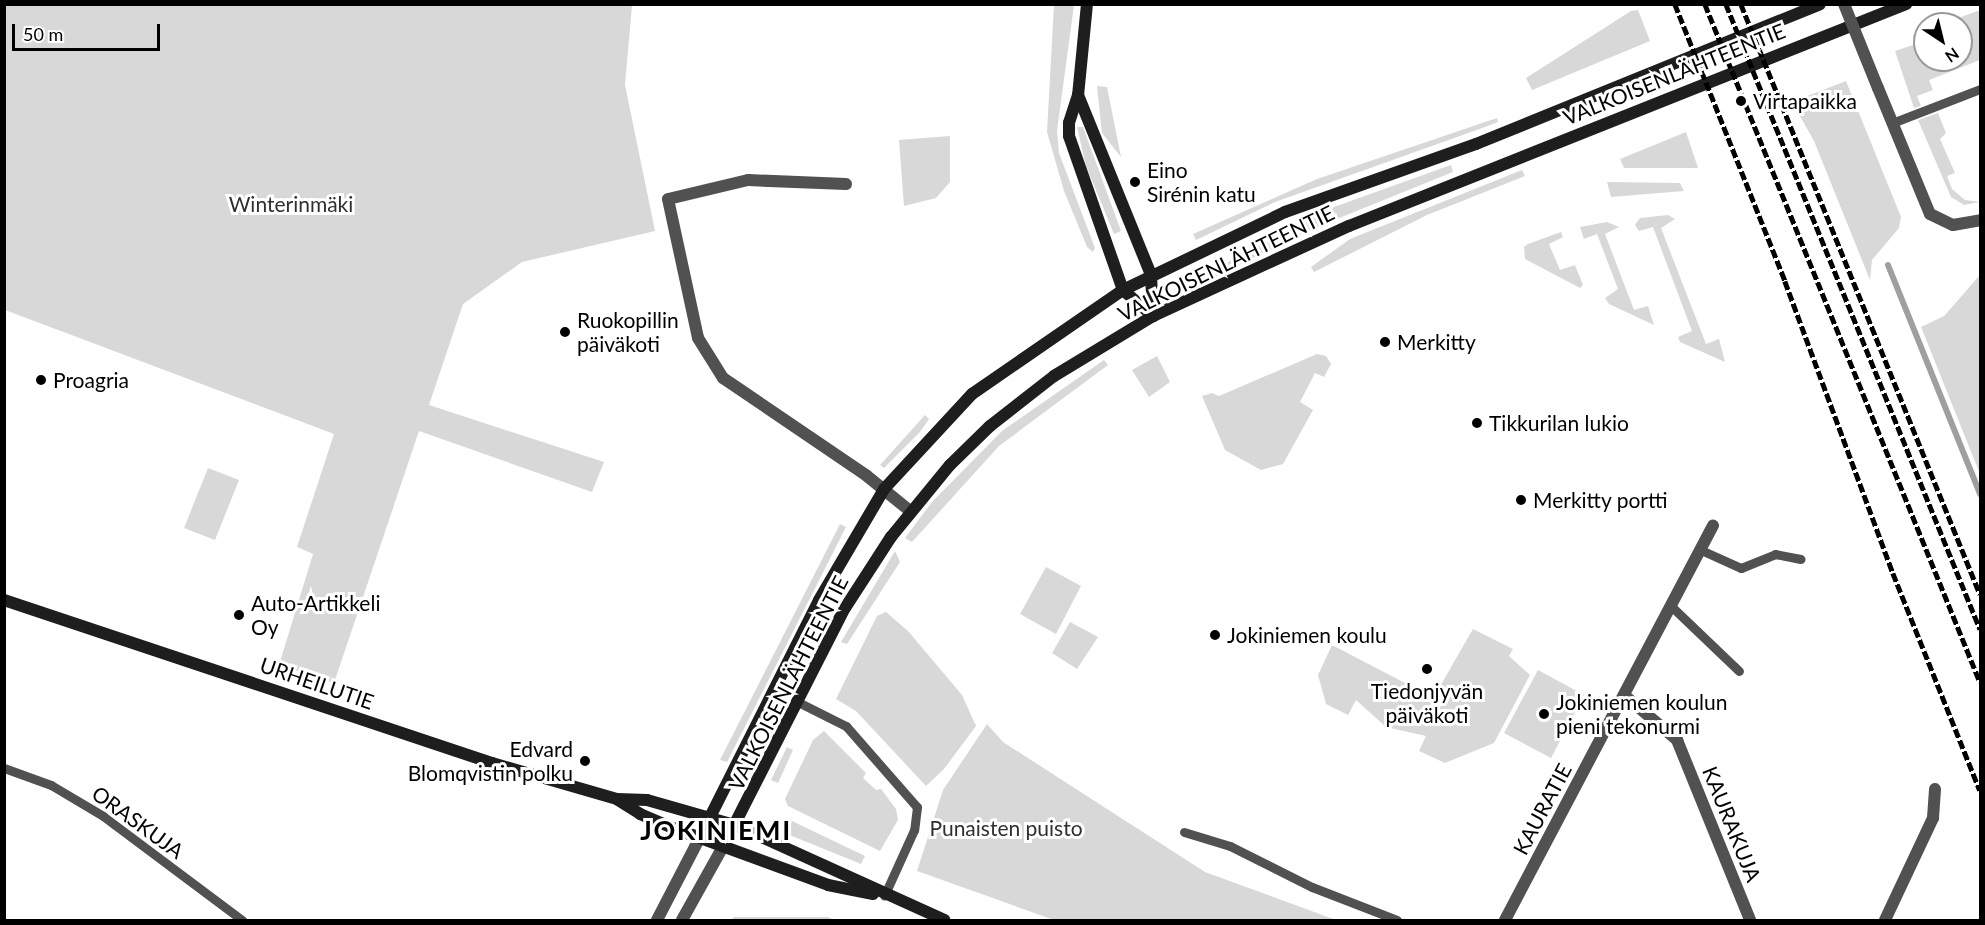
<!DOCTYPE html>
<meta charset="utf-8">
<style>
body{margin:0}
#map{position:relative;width:1985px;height:925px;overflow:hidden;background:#fff;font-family:Lato,sans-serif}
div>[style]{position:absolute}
.green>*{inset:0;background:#d8d8d8}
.stream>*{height:6px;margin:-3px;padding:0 3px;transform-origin:3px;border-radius:3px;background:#9f9f9f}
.service>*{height:9px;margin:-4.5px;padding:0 4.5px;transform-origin:4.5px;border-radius:4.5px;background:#515151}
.minor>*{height:12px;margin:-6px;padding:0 6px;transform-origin:6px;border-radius:6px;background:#515151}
.tertiary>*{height:12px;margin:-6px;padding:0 6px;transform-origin:6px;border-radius:6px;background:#515151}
.secondary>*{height:12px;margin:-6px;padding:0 6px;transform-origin:6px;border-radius:6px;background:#1e1e1e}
.rail>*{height:4.5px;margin-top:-2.25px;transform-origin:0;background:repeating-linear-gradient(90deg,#000 0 9px,transparent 0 12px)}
.minor-bridge>*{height:12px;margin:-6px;padding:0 6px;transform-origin:6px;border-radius:6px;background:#515151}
.dots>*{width:16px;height:16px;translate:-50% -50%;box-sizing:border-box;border:3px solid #fff;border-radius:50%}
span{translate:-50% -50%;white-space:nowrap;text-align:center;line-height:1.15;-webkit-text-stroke:6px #fff;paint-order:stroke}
.street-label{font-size:21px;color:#000}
.poi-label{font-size:21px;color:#000}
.left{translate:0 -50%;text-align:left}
.right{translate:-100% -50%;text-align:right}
.park-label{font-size:21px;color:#2f2f2f}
.district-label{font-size:27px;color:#000;font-weight:700;letter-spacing:1.5px}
.frame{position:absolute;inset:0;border:6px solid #000;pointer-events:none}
.north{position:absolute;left:1913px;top:12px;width:60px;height:60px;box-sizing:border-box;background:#fff;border:2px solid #999;border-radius:50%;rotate:145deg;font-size:16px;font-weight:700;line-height:24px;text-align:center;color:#000}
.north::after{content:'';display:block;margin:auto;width:21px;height:27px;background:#000;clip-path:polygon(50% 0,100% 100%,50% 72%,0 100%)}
.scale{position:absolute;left:12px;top:24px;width:148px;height:27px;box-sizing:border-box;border:3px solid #000;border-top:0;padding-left:8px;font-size:18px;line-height:21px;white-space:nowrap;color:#000;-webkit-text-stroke:4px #fff;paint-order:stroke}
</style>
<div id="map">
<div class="green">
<i style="clip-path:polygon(4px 5px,632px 5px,625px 85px,655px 231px,522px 262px,463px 304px,429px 405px,604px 462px,592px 492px,419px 431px,334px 683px,279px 665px,313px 554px,297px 547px,334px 434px,5px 310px)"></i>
<i style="clip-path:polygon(1054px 5px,1074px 5px,1057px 131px,1059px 153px,1095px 248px,1093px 252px,1087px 247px,1064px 191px,1047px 132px)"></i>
<i style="clip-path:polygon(1638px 10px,1650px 41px,1532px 90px,1526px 78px,1631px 11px)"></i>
<i style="clip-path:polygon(1980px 10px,1980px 60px,1929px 80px,1933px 90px,1917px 96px,1921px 106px,1914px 108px,1895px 51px,1916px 44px,1913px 35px,1925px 30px,1925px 60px,1961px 60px,1961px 24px,1942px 24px)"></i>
<i style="clip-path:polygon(1846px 81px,1901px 217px,1899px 228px,1872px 260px,1870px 280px,1814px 141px,1792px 102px)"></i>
<i style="clip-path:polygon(1097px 86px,1107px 87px,1121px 157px,1102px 133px)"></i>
<i style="clip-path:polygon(1938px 113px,1946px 133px,1940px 139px,1955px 173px,1947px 176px,1952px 189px,1965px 200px,1980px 202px,1964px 205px,1951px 197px,1918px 120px)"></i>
<i style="clip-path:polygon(1497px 118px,1498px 122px,1485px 127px,1275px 202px,1196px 240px,1193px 234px,1317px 179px)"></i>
<i style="clip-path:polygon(1077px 127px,1083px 127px,1121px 231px,1114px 234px,1086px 166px)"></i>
<i style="clip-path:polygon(1686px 132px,1698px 168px,1624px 168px,1620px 159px)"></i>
<i style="clip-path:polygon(950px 136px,950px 182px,936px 198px,904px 206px,899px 140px)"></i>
<i style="clip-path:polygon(1451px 165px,1453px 172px,1312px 229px,1210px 279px,1207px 273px,1334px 207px)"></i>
<i style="clip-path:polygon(1522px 170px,1525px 176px,1427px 215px,1314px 272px,1311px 267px,1350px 239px)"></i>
<i style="clip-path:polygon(1607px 182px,1680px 183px,1684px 191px,1611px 197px)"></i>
<i style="clip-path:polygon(1668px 215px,1675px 219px,1661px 228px,1706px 344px,1719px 339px,1725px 362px,1680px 342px,1678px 337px,1692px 331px,1653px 227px,1639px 231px,1635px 225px,1640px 218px)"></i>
<i style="clip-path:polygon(1607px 222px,1619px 227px,1605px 234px,1634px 310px,1648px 306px,1654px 325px,1609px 304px,1605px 298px,1618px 289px,1597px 234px,1584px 239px,1580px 227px)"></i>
<i style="clip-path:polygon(1561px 232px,1563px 237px,1549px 244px,1560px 270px,1575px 265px,1583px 285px,1580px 288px,1525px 259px,1524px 247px,1528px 244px)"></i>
<i style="clip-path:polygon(1980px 275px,1980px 474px,1921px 327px,1944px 316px)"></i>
<i style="clip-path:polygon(1317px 354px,1326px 356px,1331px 364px,1324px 377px,1315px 373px,1300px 402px,1313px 410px,1283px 464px,1261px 470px,1225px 450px,1202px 396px,1212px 393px,1219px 396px)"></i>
<i style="clip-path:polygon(1157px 356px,1170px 382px,1149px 397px,1132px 370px)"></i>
<i style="clip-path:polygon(1104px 360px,1108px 365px,999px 446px,912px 542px,905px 538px,932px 502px,1002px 431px)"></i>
<i style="clip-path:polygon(925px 415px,929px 419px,920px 432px,884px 468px,880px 465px)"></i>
<i style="clip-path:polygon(208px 468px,239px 480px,215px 540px,184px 528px)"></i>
<i style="clip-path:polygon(840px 524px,846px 527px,727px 762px,720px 760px)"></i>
<i style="clip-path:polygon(895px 551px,900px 562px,847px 644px,841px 642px)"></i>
<i style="clip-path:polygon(1046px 567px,1081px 586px,1056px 634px,1020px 614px)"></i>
<i style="clip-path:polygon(886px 612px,908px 631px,962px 695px,976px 726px,944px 769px,926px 786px,856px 711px,836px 699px,877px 616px)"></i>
<i style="clip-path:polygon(1070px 622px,1098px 637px,1077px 669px,1052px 653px)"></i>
<i style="clip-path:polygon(1473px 629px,1513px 649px,1509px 656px,1530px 675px,1494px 743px,1445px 763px,1419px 751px,1426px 736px,1386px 727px,1356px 700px,1348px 715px,1326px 704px,1318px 675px,1332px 645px,1428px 695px,1434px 686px,1439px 688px)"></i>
<i style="clip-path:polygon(1538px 670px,1584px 695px,1551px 758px,1504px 733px)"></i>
<i style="clip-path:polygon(987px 724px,1003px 742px,1205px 872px,1336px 920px,1054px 920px,917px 871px,943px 790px)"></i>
<i style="clip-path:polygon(824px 731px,866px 773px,863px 778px,876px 790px,881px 789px,896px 809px,898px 820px,880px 851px,788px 806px,785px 799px,813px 740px)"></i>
<i style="clip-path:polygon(787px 747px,793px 750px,778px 783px,771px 780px)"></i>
<i style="clip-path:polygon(792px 821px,865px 856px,861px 864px,787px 834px)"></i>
<i style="clip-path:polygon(734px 917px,828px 917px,834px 920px,731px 920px)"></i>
</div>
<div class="stream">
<i style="left:1888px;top:265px;width:247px;rotate:68.1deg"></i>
</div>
<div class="service">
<i style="left:1892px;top:123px;width:94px;rotate:-21.1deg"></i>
<i style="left:1701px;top:550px;width:44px;rotate:24.2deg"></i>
<i style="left:1741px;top:568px;width:37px;rotate:-22deg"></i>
<i style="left:1775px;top:554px;width:26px;rotate:11deg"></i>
<i style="left:1671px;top:606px;width:94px;rotate:43.7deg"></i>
<i style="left:798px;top:702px;width:54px;rotate:26.6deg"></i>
<i style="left:846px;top:726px;width:108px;rotate:48.8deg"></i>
<i style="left:917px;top:807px;width:23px;rotate:97deg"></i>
<i style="left:914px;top:830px;width:72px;rotate:114.4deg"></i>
<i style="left:4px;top:768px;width:50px;rotate:19.9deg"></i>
<i style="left:51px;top:785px;width:61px;rotate:30.8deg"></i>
<i style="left:103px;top:816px;width:174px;rotate:36.8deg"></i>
<i style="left:1184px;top:832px;width:48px;rotate:16.9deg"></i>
<i style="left:1230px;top:846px;width:92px;rotate:26.6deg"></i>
<i style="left:1312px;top:887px;width:91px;rotate:21.2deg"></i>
</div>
<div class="minor">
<i style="left:1878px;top:88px;width:136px;rotate:67.6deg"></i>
<i style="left:1930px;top:214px;width:25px;rotate:26deg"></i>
<i style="left:1953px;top:225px;width:27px;rotate:-10deg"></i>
<i style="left:846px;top:184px;width:98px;rotate:-177.7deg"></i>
<i style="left:748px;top:180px;width:82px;rotate:166.6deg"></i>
<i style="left:668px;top:199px;width:142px;rotate:77.8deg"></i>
<i style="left:698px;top:338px;width:47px;rotate:58deg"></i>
<i style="left:723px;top:378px;width:174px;rotate:34.2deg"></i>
<i style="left:867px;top:476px;width:55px;rotate:39.1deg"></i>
<i style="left:1624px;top:695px;width:70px;rotate:40.3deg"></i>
<i style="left:1677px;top:740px;width:194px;rotate:67.9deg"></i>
<i style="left:1505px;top:920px;width:446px;rotate:-62.2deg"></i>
<i style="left:1885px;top:920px;width:113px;rotate:-64.8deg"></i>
<i style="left:1933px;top:818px;width:29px;rotate:-86deg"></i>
</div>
<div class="tertiary">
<i style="left:657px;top:920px;width:93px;rotate:-62.6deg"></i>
<i style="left:682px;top:920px;width:86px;rotate:-60.8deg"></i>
</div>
<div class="secondary">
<i style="left:1087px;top:4px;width:91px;rotate:95.6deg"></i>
<i style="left:1078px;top:95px;width:29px;rotate:108deg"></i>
<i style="left:1069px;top:123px;width:13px;rotate:90deg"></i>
<i style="left:1069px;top:136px;width:163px;rotate:70.7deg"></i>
<i style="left:1123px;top:290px;width:40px;rotate:41deg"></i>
<i style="left:1078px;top:95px;width:194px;rotate:67.9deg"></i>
<i style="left:1151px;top:275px;width:41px;rotate:87.2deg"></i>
<i style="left:4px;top:600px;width:515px;rotate:18.47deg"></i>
<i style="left:492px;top:763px;width:130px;rotate:16.1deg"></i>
<i style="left:617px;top:799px;width:30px;rotate:2deg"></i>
<i style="left:647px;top:800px;width:91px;rotate:15.9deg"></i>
<i style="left:735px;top:825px;width:230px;rotate:24.4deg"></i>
<i style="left:618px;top:800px;width:26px;rotate:32deg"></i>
<i style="left:640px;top:814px;width:39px;rotate:23deg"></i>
<i style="left:676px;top:829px;width:162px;rotate:20.2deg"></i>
<i style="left:828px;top:885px;width:46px;rotate:11.3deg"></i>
<i style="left:700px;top:837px;width:265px;rotate:-63.3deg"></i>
<i style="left:819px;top:600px;width:129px;rotate:-59.6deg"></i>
<i style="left:884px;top:489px;width:129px;rotate:-47.2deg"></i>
<i style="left:972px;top:394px;width:183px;rotate:-34.6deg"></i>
<i style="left:1123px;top:290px;width:180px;rotate:-25.7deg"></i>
<i style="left:1285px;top:212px;width:203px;rotate:-19.6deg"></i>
<i style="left:1476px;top:144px;width:371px;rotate:-22.1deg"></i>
<i style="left:724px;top:845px;width:266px;rotate:-63deg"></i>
<i style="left:845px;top:608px;width:85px;rotate:-57.1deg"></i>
<i style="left:891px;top:537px;width:93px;rotate:-50.7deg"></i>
<i style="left:950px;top:465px;width:56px;rotate:-44.3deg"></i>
<i style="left:990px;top:426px;width:81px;rotate:-38deg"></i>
<i style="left:1054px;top:376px;width:116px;rotate:-31.2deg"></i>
<i style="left:1153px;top:316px;width:216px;rotate:-24.7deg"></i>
<i style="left:1349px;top:226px;width:600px;rotate:-21.73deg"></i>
</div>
<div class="rail">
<i style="left:1675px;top:4px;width:298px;rotate:68.3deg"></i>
<i style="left:1785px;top:281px;width:311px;rotate:69.7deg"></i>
<i style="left:1893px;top:573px;width:234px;rotate:68.2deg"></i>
<i style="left:1705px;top:4px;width:732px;rotate:67.92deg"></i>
<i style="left:1726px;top:4px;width:675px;rotate:67.88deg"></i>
<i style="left:1741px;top:4px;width:637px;rotate:67.95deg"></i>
</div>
<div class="minor-bridge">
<i style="left:1844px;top:4px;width:91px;rotate:68deg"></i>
</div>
<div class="dots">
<i style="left:1741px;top:101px;background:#000"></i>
<i style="left:1135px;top:182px;background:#000"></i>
<i style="left:565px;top:332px;background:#000"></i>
<i style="left:1385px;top:342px;background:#000"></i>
<i style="left:41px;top:380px;background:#000"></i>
<i style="left:1477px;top:423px;background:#000"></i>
<i style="left:1521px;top:500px;background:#000"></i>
<i style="left:239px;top:615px;background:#000"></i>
<i style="left:1215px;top:635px;background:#000"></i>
<i style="left:1427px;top:669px;background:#000"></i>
<i style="left:1544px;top:714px;background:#000"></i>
<i style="left:585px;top:761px;background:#000"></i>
</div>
<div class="street-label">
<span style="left:1674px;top:74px;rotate:-22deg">VALKOISENLÄHTEENTIE</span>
<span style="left:1226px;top:263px;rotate:-26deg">VALKOISENLÄHTEENTIE</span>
<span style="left:317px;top:683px;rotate:19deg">URHEILUTIE</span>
<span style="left:788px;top:683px;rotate:-63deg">VALKOISENLÄHTEENTIE</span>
<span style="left:1542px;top:809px;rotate:-62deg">KAURATIE</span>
<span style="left:138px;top:822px;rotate:36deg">ORASKUJA</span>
<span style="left:1732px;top:824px;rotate:68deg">KAURAKUJA</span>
</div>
<div class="poi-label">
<span class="left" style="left:1753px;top:101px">Virtapaikka</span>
<span class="left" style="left:1147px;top:182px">Eino<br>Sirénin katu</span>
<span class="left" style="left:577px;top:332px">Ruokopillin<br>päiväkoti</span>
<span class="left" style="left:1397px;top:342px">Merkitty</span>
<span class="left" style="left:53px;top:380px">Proagria</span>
<span class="left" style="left:1489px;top:423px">Tikkurilan lukio</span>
<span class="left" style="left:1533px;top:500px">Merkitty portti</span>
<span class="left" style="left:251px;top:615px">Auto-Artikkeli<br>Oy</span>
<span class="left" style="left:1227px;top:635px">Jokiniemen koulu</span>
<span style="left:1427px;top:703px">Tiedonjyvän<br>päiväkoti</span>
<span class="left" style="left:1556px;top:714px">Jokiniemen koulun<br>pieni tekonurmi</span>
<span class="right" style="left:573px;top:761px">Edvard<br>Blomqvistin polku</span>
</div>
<div class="park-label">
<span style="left:291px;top:204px">Winterinmäki</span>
<span style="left:1006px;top:828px">Punaisten puisto</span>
</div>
<div class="district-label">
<span style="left:716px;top:830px">JOKINIEMI</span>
</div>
<div class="frame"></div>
<div class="north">N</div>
<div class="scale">50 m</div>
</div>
